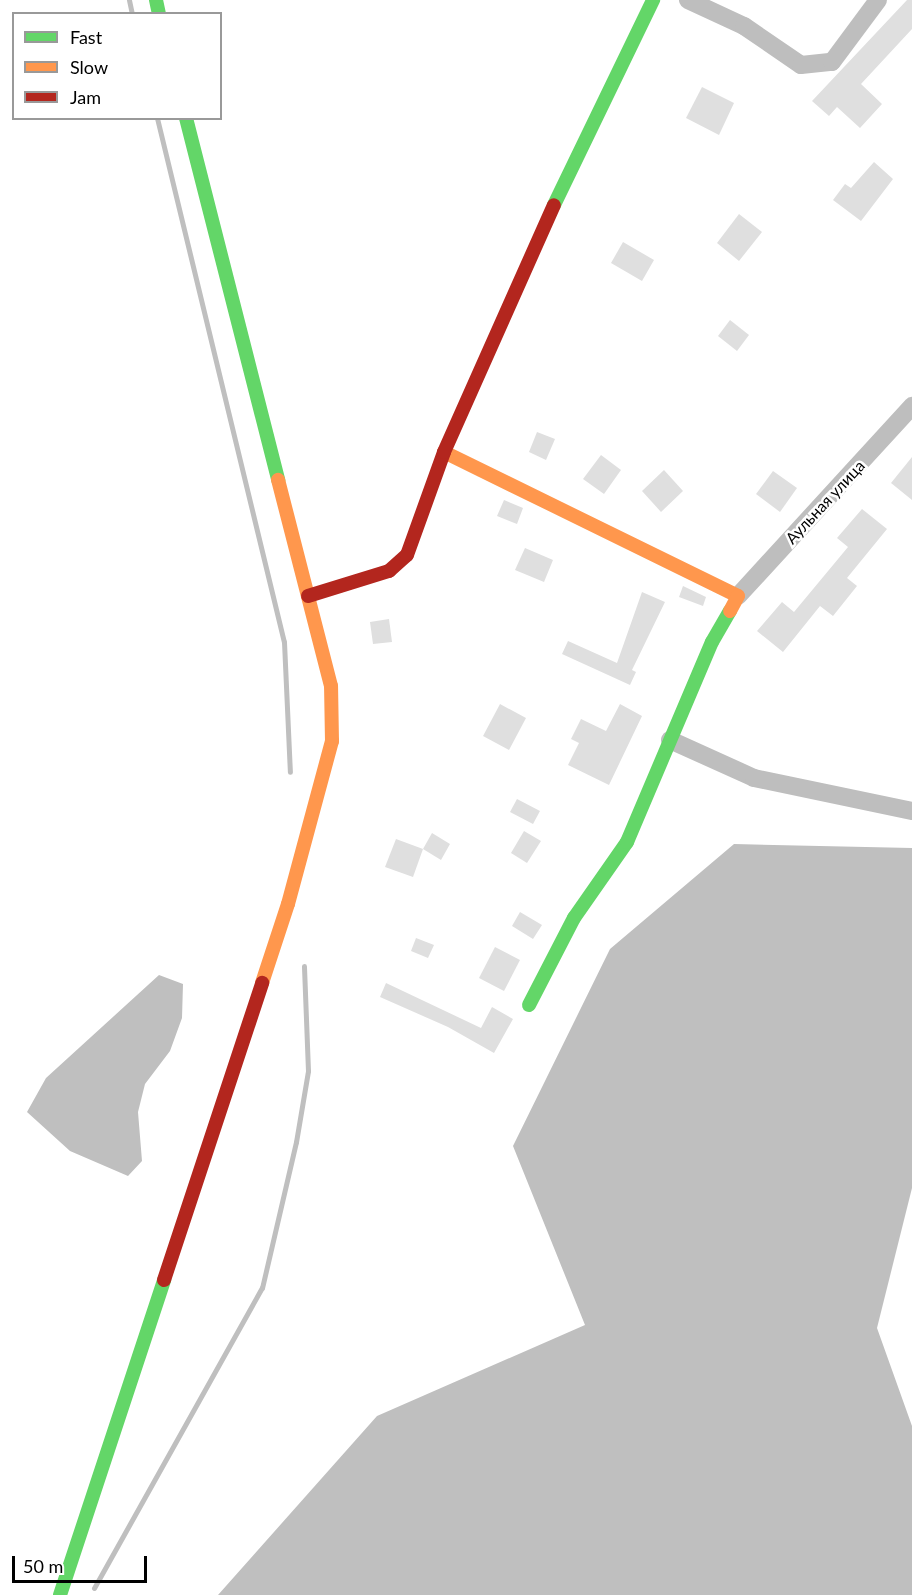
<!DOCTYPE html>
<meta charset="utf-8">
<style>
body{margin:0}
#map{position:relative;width:912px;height:1595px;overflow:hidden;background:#fff;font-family:Lato,sans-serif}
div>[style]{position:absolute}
.water>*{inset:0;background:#bfbfbf}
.stream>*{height:5px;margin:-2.5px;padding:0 2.5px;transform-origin:2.5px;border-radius:2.5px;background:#bfbfbf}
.building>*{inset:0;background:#dfdfdf}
.street>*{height:18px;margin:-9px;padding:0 9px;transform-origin:9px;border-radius:9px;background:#bebebe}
.fast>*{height:14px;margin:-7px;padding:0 7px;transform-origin:7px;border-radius:7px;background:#63d668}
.slow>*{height:14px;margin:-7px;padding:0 7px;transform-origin:7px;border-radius:7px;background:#ff974d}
.jam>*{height:14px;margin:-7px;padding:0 7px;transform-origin:7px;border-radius:7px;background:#b3261e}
span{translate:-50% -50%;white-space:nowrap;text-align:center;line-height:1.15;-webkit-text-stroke:5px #fff;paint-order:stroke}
.street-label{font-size:16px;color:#000}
.legend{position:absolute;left:12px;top:12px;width:210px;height:108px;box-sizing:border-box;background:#fff;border:2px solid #999;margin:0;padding:8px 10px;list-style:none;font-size:18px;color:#000}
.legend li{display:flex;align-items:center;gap:12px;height:30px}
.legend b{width:30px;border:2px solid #999}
.scale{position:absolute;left:12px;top:1556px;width:135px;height:27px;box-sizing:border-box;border:3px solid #000;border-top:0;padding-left:8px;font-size:18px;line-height:21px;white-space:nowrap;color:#000;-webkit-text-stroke:4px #fff;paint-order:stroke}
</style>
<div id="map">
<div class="water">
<i style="clip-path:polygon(734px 844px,912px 848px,912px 1188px,877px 1328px,912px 1426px,912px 1595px,218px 1595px,377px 1416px,585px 1325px,513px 1146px,610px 949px)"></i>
<i style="clip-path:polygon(159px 975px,183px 984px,182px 1018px,170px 1051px,145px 1084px,138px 1112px,142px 1161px,128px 1176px,70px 1151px,27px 1112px,46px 1078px)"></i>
</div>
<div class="stream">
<i style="left:129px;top:0;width:14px;rotate:78deg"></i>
<i style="left:157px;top:118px;width:539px;rotate:76.38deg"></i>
<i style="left:284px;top:642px;width:130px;rotate:87.4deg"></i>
<i style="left:94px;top:1588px;width:344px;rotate:-60.8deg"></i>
<i style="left:262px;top:1288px;width:150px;rotate:-76.9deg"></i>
<i style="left:296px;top:1142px;width:72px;rotate:-80.4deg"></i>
<i style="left:308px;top:1071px;width:105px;rotate:-92.2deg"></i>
</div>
<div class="building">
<i style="clip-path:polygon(907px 0,912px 0,912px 29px,861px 84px,882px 104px,860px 128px,837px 107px,829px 116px,812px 101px)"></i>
<i style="clip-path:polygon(702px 87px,734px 103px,719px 135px,686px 118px)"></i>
<i style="clip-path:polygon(874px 162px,893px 179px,861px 221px,833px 200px,845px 184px,851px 188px)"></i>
<i style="clip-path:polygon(739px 214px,762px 232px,739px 261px,717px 243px)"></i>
<i style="clip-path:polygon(623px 242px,654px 260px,642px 281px,611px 263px)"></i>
<i style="clip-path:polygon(730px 320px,749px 335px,737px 351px,718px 336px)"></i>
<i style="clip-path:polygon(537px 432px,555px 439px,546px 460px,529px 452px)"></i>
<i style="clip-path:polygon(601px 455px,621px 470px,604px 494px,583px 479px)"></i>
<i style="clip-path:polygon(912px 457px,912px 500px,891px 483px)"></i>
<i style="clip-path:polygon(664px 470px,683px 491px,661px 512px,642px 491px)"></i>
<i style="clip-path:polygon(773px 471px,797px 488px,780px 512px,756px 494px)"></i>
<i style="clip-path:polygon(504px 500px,523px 508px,517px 524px,497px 516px)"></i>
<i style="clip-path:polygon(862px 509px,887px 529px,847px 578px,857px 586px,833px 616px,820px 606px,783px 652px,757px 631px,782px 602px,794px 612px,848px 547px,837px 538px)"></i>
<i style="clip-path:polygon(525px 548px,553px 560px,544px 582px,515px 570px)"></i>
<i style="clip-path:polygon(683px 586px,706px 597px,703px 606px,679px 597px)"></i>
<i style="clip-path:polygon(642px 592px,665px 602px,632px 670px,636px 672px,630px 685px,562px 654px,568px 641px,617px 663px)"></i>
<i style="clip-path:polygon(389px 619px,392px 642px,373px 644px,370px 622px)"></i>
<i style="clip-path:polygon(500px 704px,526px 718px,509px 750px,483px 736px)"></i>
<i style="clip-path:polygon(620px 704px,642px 716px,609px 785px,568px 765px,579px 743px,571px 739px,581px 719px,606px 731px)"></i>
<i style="clip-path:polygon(517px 799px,540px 811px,533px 824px,510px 812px)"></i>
<i style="clip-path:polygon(524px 831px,541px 841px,527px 863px,511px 853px)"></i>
<i style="clip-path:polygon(432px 833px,450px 844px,441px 860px,423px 849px)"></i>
<i style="clip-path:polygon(396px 839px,423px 849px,413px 877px,385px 867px)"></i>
<i style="clip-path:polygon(520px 912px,542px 925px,533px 939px,512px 926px)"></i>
<i style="clip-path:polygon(416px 938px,434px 945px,428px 958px,411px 951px)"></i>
<i style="clip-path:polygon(495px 947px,520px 960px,504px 991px,479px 978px)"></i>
<i style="clip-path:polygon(386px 983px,481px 1028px,492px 1007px,513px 1019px,494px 1053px,448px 1027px,380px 997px)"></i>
</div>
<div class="street">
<i style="left:688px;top:0;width:62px;rotate:24.9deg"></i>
<i style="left:744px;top:26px;width:69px;rotate:34.4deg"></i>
<i style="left:801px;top:65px;width:31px;rotate:-6deg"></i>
<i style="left:832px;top:62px;width:77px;rotate:-53.4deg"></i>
<i style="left:738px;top:596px;width:258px;rotate:-47.5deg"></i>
<i style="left:670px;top:740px;width:92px;rotate:24.3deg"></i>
<i style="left:754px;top:778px;width:161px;rotate:11.8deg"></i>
</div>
<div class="fast">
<i style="left:156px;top:0;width:14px;rotate:78deg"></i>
<i style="left:186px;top:118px;width:374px;rotate:75.7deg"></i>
<i style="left:554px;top:205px;width:228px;rotate:-64.2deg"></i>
<i style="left:529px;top:1005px;width:98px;rotate:-62.7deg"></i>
<i style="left:574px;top:918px;width:93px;rotate:-55.1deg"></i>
<i style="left:627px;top:842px;width:217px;rotate:-67deg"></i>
<i style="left:712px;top:642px;width:36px;rotate:-60deg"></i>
<i style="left:60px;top:1595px;width:332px;rotate:-71.7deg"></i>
</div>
<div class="slow">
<i style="left:444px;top:452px;width:327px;rotate:26.1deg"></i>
<i style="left:738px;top:596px;width:17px;rotate:118deg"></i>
<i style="left:262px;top:983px;width:83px;rotate:-71.8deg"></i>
<i style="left:288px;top:904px;width:169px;rotate:-74.9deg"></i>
<i style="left:332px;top:741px;width:55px;rotate:-91deg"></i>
<i style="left:331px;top:686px;width:213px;rotate:-104.4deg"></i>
</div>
<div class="jam">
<i style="left:308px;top:596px;width:85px;rotate:-17.2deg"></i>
<i style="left:389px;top:571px;width:24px;rotate:-42deg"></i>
<i style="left:407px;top:555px;width:109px;rotate:-70.2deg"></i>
<i style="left:444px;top:452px;width:270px;rotate:-66deg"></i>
<i style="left:164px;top:1280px;width:313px;rotate:-71.7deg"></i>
</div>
<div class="street-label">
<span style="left:825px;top:502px;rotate:-47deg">Аульная улица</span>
</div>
<ul class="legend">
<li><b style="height:8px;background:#63d668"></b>Fast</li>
<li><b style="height:8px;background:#ff974d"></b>Slow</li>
<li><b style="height:8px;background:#b3261e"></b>Jam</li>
</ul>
<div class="scale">50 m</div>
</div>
